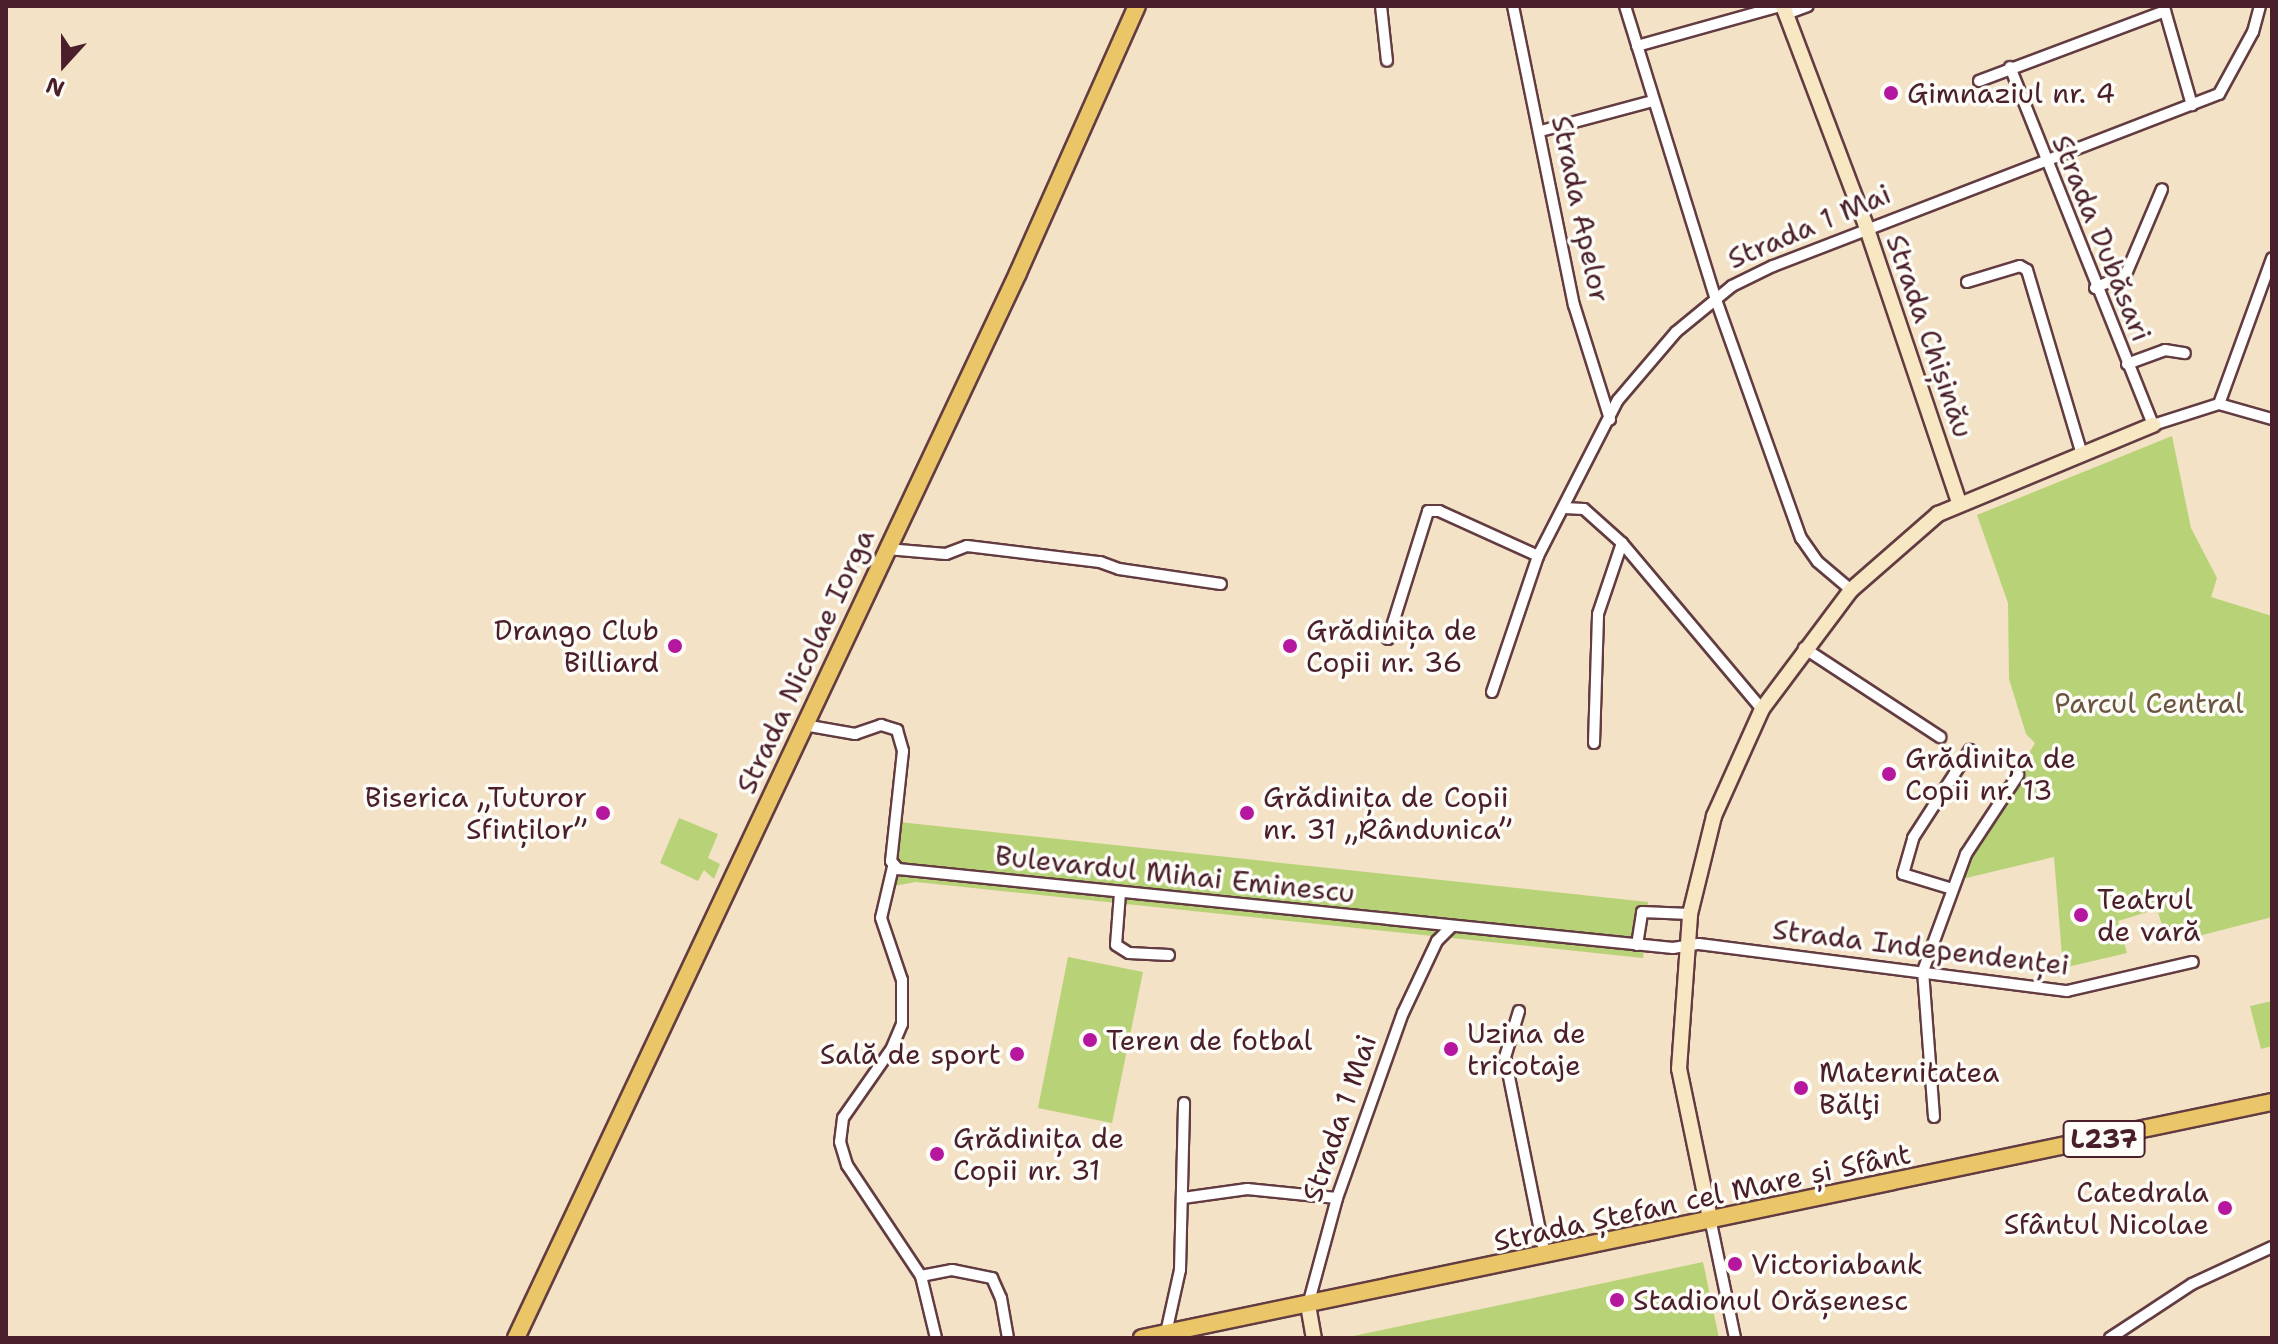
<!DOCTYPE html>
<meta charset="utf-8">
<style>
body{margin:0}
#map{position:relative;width:2278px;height:1344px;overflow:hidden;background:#f3e2c6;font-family:"Shantell Sans",sans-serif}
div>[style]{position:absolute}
.green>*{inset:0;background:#b8d277}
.roads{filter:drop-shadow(2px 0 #633c42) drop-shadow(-2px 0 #633c42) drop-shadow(0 2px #633c42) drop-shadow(0 -2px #633c42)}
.street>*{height:10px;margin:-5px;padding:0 5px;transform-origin:5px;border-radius:5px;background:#fff}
.secondary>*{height:14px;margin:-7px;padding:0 7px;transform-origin:7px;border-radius:7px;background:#f7e8c3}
.primary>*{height:16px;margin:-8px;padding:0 8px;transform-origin:8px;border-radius:8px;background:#eac669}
.dots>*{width:22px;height:22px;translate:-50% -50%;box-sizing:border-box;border:4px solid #fdfcf7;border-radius:50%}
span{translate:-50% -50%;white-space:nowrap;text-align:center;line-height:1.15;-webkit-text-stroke:7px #fdfcf7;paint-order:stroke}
.shield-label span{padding:2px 6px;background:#fdfcf7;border:2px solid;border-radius:6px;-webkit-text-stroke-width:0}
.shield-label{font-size:26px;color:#4a1f2b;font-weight:700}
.poi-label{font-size:28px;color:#4a1f2b}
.left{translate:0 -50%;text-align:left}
.right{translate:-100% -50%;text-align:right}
.street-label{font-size:28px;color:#4a1f2b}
.park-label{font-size:28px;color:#6b5542}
.frame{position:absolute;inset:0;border:8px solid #4a1f2b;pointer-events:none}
.north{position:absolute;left:24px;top:24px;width:80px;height:80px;-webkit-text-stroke:6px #fdfcf7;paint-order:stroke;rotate:201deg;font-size:22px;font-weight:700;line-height:32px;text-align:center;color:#4a1f2b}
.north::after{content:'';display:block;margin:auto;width:28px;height:36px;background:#4a1f2b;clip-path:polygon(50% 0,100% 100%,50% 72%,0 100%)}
</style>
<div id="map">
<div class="green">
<i style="clip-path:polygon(2172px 436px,2191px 528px,2217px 578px,2211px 597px,2272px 616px,2272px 917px,2168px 944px,2157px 909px,2118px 921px,2127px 953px,2063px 968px,2054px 857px,1962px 879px,1963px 862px,2035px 743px,2026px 734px,2009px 679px,2008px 603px,1977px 515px)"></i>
<i style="clip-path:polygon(679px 818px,718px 834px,708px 858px,720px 864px,714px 879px,704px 870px,698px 881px,660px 863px)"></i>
<i style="clip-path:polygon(899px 822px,1648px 902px,1643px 958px,916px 882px,894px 886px)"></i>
<i style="clip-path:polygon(1068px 957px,1143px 972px,1112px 1123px,1038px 1108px)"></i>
<i style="clip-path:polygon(2272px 1001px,2272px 1046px,2261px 1049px,2250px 1006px)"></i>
<i style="clip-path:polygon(1703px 1262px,1719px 1338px,1344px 1338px)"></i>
</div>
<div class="roads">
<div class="street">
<i style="left:1381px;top:6px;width:55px;rotate:83.8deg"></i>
<i style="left:1513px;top:6px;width:305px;rotate:78.5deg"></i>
<i style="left:1574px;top:305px;width:120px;rotate:72.5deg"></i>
<i style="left:1625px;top:6px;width:305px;rotate:72.8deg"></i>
<i style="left:1715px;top:297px;width:256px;rotate:70.4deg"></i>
<i style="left:1801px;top:538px;width:29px;rotate:55deg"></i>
<i style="left:1818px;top:562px;width:43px;rotate:40.3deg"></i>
<i style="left:1786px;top:14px;width:23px;rotate:-20deg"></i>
<i style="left:1637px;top:46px;width:148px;rotate:-15.6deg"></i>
<i style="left:2010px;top:67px;width:386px;rotate:68.2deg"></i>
<i style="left:2153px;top:425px;width:69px;rotate:-17.7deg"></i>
<i style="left:2219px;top:404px;width:55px;rotate:15.8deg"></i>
<i style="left:1979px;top:81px;width:199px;rotate:-20.6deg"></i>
<i style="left:2165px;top:11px;width:98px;rotate:74deg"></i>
<i style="left:1541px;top:131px;width:116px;rotate:-15deg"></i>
<i style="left:1967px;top:282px;width:55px;rotate:-16.8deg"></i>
<i style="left:2020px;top:266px;width:8px;rotate:30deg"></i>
<i style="left:2027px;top:270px;width:193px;rotate:73.4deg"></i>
<i style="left:2095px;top:288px;width:34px;rotate:-24deg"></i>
<i style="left:2126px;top:274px;width:92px;rotate:-67deg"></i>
<i style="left:2127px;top:364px;width:40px;rotate:-20.2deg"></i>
<i style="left:2165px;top:350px;width:20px;rotate:9deg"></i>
<i style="left:2219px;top:404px;width:155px;rotate:-70deg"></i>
<i style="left:1564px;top:508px;width:20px;rotate:3deg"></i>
<i style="left:1584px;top:509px;width:51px;rotate:41.8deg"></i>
<i style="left:1622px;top:543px;width:217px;rotate:49.9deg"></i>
<i style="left:887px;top:549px;width:59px;rotate:4.8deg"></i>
<i style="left:946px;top:554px;width:22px;rotate:-21deg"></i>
<i style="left:967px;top:546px;width:134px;rotate:6.9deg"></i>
<i style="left:1100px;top:562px;width:20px;rotate:20deg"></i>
<i style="left:1119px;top:569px;width:103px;rotate:8.4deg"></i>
<i style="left:1388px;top:639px;width:134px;rotate:-72.6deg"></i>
<i style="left:1428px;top:511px;width:11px"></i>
<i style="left:1439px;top:511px;width:109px;rotate:24.4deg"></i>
<i style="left:1804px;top:648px;width:163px;rotate:33.2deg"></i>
<i style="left:1492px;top:692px;width:144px;rotate:-71.3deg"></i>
<i style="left:1538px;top:556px;width:175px;rotate:-62.9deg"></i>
<i style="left:1618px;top:400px;width:89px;rotate:-49.5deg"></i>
<i style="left:1676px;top:332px;width:72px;rotate:-39.4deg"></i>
<i style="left:1732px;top:286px;width:46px;rotate:-26deg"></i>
<i style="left:1773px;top:266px;width:478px;rotate:-21.1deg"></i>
<i style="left:2219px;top:94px;width:71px;rotate:-61.3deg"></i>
<i style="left:2253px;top:32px;width:27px;rotate:-75deg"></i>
<i style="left:804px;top:725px;width:52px;rotate:10deg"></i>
<i style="left:855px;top:734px;width:28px;rotate:-19deg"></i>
<i style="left:881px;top:725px;width:17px;rotate:17deg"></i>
<i style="left:897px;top:730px;width:22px;rotate:74deg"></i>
<i style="left:903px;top:751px;width:111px;rotate:96.2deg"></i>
<i style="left:891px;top:861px;width:11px;rotate:49deg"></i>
<i style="left:898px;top:869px;width:779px;rotate:5.82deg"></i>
<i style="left:1673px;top:948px;width:26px;rotate:-9deg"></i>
<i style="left:1699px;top:944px;width:371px;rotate:7.3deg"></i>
<i style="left:2067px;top:991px;width:129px;rotate:-13deg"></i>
<i style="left:1594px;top:743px;width:129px;rotate:-88.2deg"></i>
<i style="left:1598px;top:614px;width:75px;rotate:-71.3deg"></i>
<i style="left:893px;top:867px;width:52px;rotate:103.2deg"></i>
<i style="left:881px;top:918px;width:65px;rotate:71.3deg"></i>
<i style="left:902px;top:980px;width:44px;rotate:90deg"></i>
<i style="left:902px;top:1024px;width:26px;rotate:113deg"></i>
<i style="left:892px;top:1048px;width:85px;rotate:125deg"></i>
<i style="left:843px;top:1118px;width:24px;rotate:97deg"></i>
<i style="left:840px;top:1142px;width:24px;rotate:73deg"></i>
<i style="left:847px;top:1165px;width:133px;rotate:56.3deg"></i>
<i style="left:921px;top:1276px;width:64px;rotate:76.4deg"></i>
<i style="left:1949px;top:888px;width:48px;rotate:-163.1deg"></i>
<i style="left:1903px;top:874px;width:37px;rotate:-74deg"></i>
<i style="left:1913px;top:838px;width:105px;rotate:-57.1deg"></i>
<i style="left:1120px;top:893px;width:52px;rotate:94.4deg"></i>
<i style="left:1116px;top:945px;width:15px;rotate:32deg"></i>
<i style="left:1129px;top:953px;width:40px;rotate:2.9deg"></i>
<i style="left:1637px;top:945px;width:33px;rotate:-81deg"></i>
<i style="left:1642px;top:912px;width:48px;rotate:2.4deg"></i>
<i style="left:1519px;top:1011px;width:48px;rotate:106.9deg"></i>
<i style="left:1505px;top:1057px;width:203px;rotate:78.6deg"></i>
<i style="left:1934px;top:1117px;width:146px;rotate:-94.3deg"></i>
<i style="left:1923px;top:971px;width:125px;rotate:-69.8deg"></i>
<i style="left:1966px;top:854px;width:95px;rotate:-56.6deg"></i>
<i style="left:1183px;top:1198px;width:65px;rotate:-8deg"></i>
<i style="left:1247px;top:1189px;width:90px;rotate:5.7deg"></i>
<i style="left:1711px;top:1223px;width:117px;rotate:78.2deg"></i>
<i style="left:921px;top:1276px;width:32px;rotate:-11deg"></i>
<i style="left:952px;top:1270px;width:41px;rotate:11.3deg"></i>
<i style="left:992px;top:1278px;width:22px;rotate:66deg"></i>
<i style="left:1001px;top:1298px;width:41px;rotate:80.1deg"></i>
<i style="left:1308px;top:1305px;width:111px;rotate:-74.8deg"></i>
<i style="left:1337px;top:1198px;width:196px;rotate:-70.4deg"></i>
<i style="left:1403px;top:1013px;width:80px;rotate:-64.7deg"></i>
<i style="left:1437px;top:941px;width:21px;rotate:-45deg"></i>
<i style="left:1166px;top:1333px;width:65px;rotate:-77.5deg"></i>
<i style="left:1180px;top:1270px;width:167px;rotate:-88.6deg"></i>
<i style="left:2110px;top:1338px;width:98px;rotate:-33.4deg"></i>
<i style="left:2192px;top:1284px;width:88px;rotate:-24.8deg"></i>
</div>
<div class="secondary">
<i style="left:1783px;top:6px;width:235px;rotate:69.3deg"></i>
<i style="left:1866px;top:226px;width:292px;rotate:71.4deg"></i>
<i style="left:1711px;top:1223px;width:157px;rotate:-101.7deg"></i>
<i style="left:1679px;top:1069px;width:155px;rotate:-85.9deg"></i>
<i style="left:1690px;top:914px;width:101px;rotate:-76.2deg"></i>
<i style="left:1714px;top:816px;width:117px;rotate:-65.8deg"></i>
<i style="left:1762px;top:709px;width:149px;rotate:-53.2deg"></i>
<i style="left:1851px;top:590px;width:116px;rotate:-41.1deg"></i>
<i style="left:1938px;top:514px;width:233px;rotate:-22.5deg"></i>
<i style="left:1308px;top:1305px;width:34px;rotate:80deg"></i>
</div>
<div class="primary">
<i style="left:516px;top:1338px;width:1177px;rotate:-64.76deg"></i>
<i style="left:1018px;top:273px;width:292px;rotate:-66deg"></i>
<i style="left:1142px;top:1338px;width:1154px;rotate:-11.8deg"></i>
</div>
</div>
<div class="dots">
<i style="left:1891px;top:93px;background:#b5179e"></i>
<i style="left:675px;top:646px;background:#b5179e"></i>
<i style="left:1290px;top:646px;background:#b5179e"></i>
<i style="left:1889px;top:774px;background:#b5179e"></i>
<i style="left:603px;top:813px;background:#b5179e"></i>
<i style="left:1247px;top:813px;background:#b5179e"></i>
<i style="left:2081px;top:915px;background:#b5179e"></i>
<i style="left:1090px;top:1040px;background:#b5179e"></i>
<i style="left:1451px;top:1049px;background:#b5179e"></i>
<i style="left:1017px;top:1054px;background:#b5179e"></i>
<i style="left:1801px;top:1088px;background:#b5179e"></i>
<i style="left:937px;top:1154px;background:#b5179e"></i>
<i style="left:2225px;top:1208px;background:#b5179e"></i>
<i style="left:1735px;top:1264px;background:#b5179e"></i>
<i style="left:1617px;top:1300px;background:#b5179e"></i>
</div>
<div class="shield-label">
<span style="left:2104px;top:1139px">L237</span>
</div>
<div class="poi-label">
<span class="left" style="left:1907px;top:93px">Gimnaziul nr. 4</span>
<span class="right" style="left:659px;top:646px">Drango Club<br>Billiard</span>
<span class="left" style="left:1306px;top:646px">Grădinița de<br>Copii nr. 36</span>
<span class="left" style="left:1905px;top:774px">Grădinița de<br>Copii nr. 13</span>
<span class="right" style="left:587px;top:813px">Biserica „Tuturor<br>Sfinților”</span>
<span class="left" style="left:1263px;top:813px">Grădinița de Copii<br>nr. 31 „Rândunica”</span>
<span class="left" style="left:2097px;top:915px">Teatrul<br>de vară</span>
<span class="left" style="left:1467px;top:1049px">Uzina de<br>tricotaje</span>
<span class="left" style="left:1106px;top:1040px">Teren de fotbal</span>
<span class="right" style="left:1001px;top:1054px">Sală de sport</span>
<span class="left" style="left:1819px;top:1088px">Maternitatea<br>Bălţi</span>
<span class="left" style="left:953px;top:1154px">Grădinița de<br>Copii nr. 31</span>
<span class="right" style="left:2209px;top:1208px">Catedrala<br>Sfântul Nicolae</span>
<span class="left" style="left:1751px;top:1264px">Victoriabank</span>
<span class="left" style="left:1633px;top:1300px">Stadionul Orășenesc</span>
</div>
<div class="street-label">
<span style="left:1581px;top:209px;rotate:78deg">Strada Apelor</span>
<span style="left:1809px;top:226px;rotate:-23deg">Strada 1 Mai</span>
<span style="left:2102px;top:238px;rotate:68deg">Strada Dubăsari</span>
<span style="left:1930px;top:336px;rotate:71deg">Strada Chișinău</span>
<span style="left:805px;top:661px;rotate:-65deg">Strada Nicolae Iorga</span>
<span style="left:1175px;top:874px;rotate:6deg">Bulevardul Mihai Eminescu</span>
<span style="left:1921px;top:947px;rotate:7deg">Strada Independenței</span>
<span style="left:1339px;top:1118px;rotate:-71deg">Strada 1 Mai</span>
<span style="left:1702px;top:1197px;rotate:-12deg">Strada Ștefan cel Mare și Sfânt</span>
</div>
<div class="park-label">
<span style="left:2149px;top:703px">Parcul Central</span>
</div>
<div class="frame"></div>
<div class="north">N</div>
</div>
